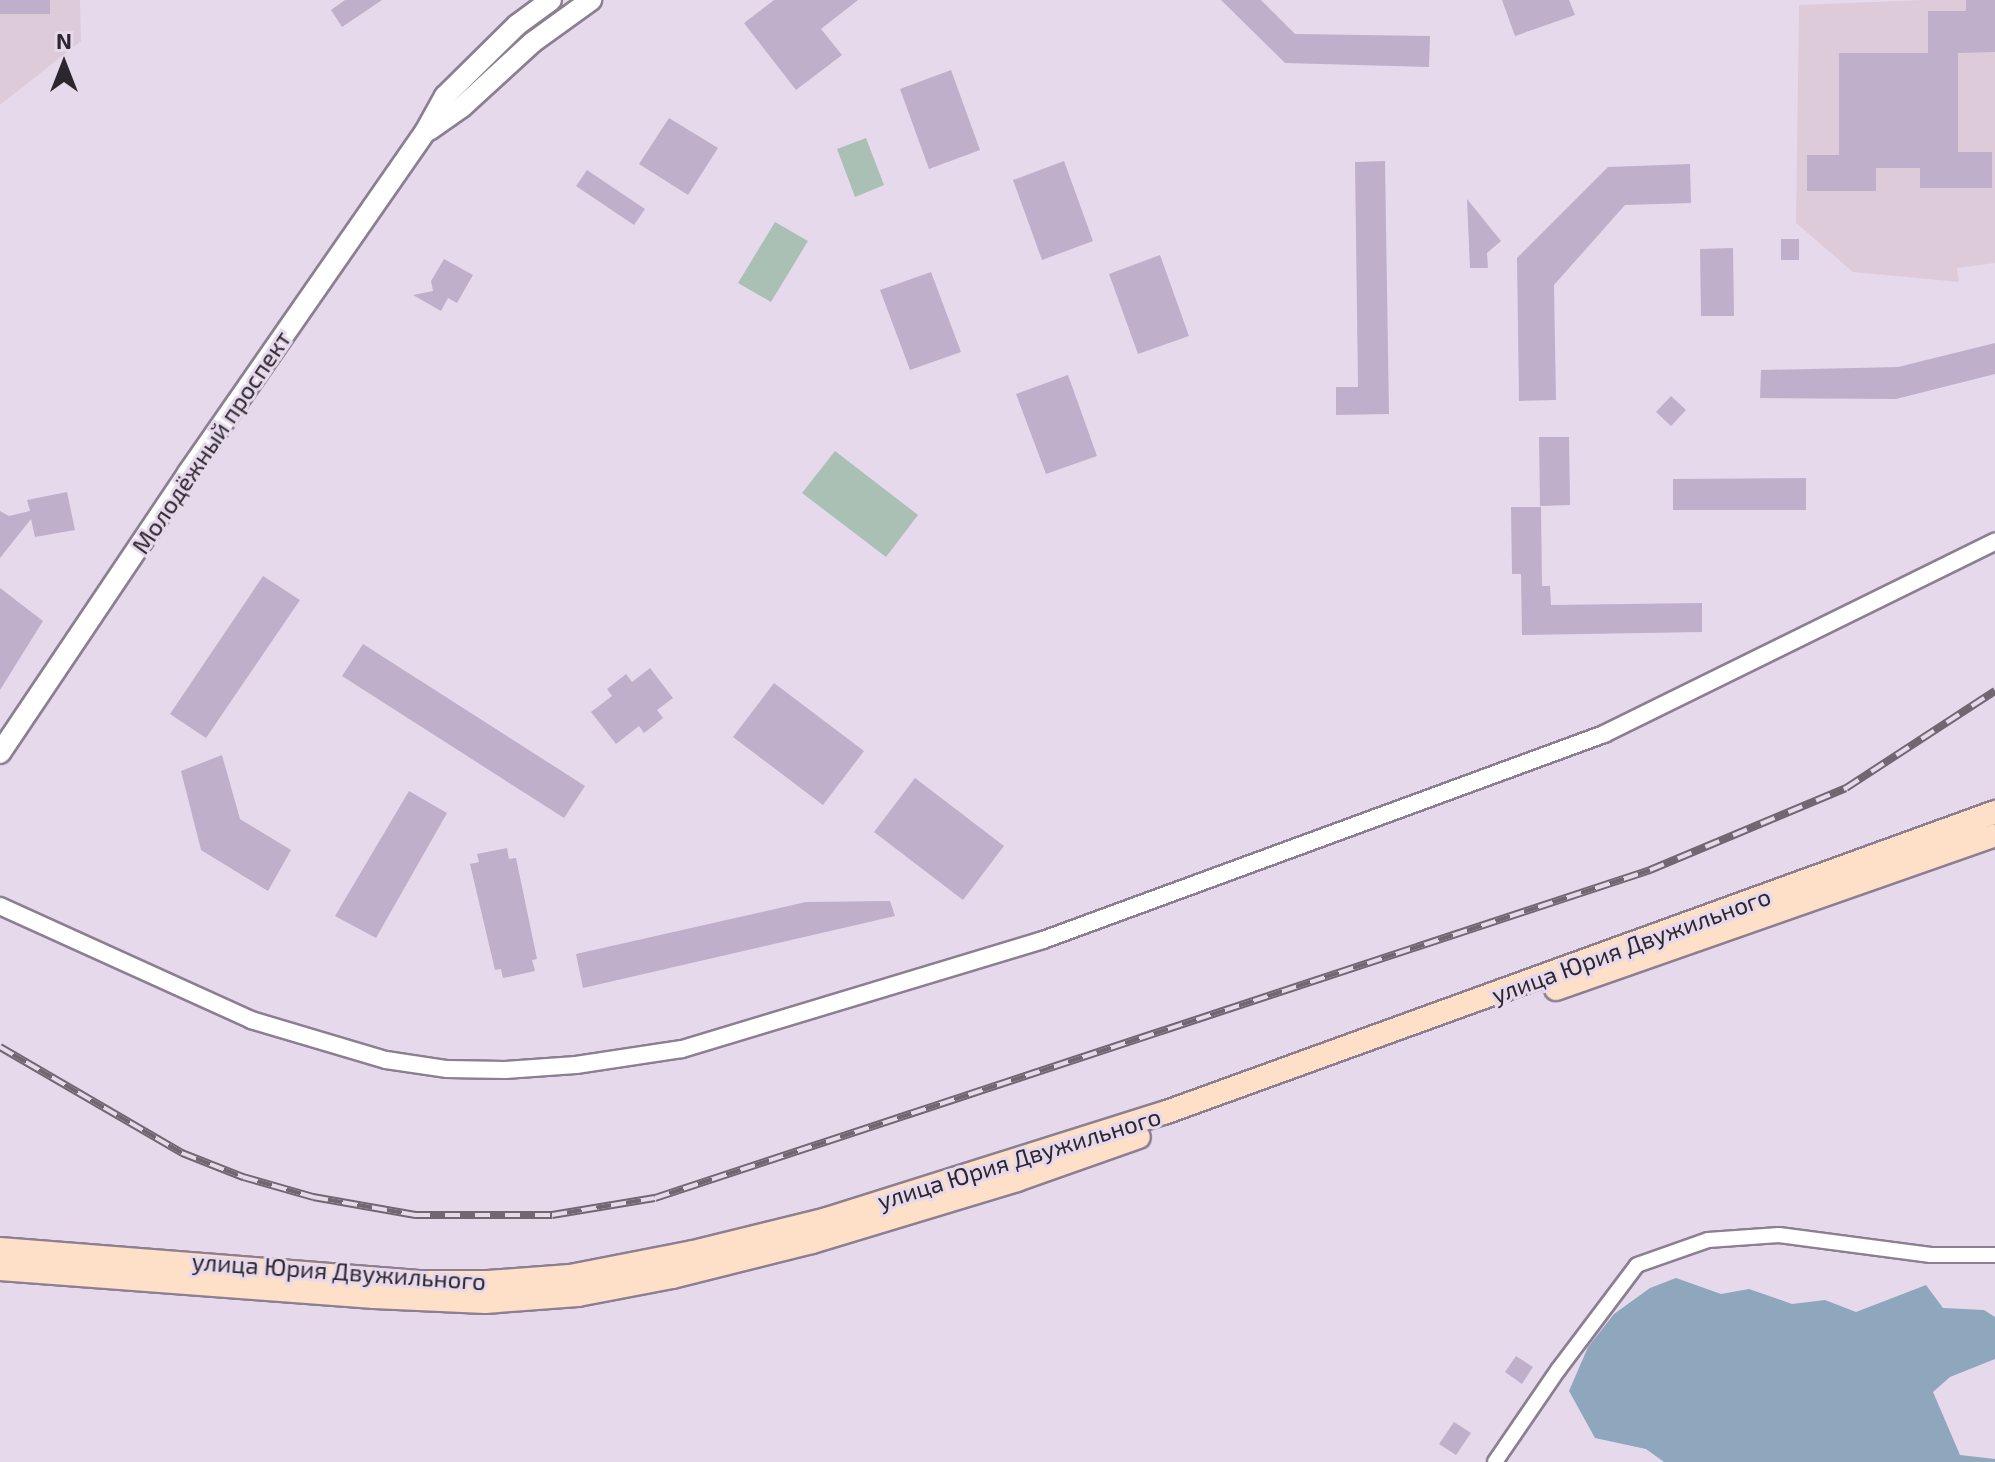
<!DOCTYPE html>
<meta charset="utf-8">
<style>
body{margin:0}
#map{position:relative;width:1995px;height:1462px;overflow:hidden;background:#e7d9ec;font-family:"Exo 2",sans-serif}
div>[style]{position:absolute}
.education>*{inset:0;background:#ddcbda}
.green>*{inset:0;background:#abc0b5}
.water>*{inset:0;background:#8ea7bc}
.building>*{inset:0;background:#bfafca}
.roads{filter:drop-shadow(2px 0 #8c7f91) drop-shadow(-2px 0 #8c7f91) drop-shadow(0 2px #8c7f91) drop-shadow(0 -2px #8c7f91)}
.minor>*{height:14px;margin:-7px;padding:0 7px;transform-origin:7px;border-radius:7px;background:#fff}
.tertiary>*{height:16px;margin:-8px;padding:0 8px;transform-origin:8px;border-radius:8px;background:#fff}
.secondary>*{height:20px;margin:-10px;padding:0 10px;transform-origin:10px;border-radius:10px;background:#fff}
.primary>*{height:22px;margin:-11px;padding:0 11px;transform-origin:11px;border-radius:11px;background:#fedfc8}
.rail>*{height:8px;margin-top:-4px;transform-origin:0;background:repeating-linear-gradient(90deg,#e7d9ec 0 15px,#706773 0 30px);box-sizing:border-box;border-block:2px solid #706773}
span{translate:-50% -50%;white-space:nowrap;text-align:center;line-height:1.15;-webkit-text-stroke:6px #e7d9ec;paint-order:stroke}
.street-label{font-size:24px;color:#2c262e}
.north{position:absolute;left:24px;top:24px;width:80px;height:80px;-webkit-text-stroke:6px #e7d9ec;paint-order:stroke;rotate:0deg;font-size:22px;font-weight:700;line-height:32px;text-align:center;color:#2c262e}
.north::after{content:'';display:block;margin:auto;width:28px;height:36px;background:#2c262e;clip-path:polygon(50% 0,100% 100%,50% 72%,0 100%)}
</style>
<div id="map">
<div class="education">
<i style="clip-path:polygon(0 0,80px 0,81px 41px,0 105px)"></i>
<i style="clip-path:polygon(1922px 0,1995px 0,1995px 263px,1957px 268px,1959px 282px,1853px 272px,1796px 223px,1799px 5px)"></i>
</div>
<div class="green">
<i style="clip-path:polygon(866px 138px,884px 185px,855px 197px,837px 149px)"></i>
<i style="clip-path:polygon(775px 222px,808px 241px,771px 302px,738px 283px)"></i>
<i style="clip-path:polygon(835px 451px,918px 515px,886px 557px,802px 493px)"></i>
</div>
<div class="water">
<i style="clip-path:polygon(1676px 1278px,1721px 1294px,1749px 1289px,1792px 1304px,1825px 1300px,1856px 1312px,1926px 1285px,1943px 1308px,1984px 1310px,1995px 1317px,1995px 1359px,1950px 1377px,1933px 1392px,1960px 1455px,1995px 1459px,1995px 1462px,1664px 1462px,1646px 1449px,1595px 1438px,1569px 1391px,1588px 1347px,1614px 1314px,1650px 1288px)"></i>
</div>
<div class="building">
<i style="clip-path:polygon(0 0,50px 0,50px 14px,0 14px)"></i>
<i style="clip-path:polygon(345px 0,382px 0,342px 27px,331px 10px)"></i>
<i style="clip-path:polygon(774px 0,858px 0,821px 29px,842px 55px,796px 90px,744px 23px)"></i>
<i style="clip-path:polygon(1221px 0,1261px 0,1295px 34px,1430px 36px,1429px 67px,1285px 63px)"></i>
<i style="clip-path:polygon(1502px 0,1569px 0,1575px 15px,1515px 36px)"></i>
<i style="clip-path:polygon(1966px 0,1995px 0,1995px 52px,1958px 53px,1958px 152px,1992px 152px,1992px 188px,1920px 188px,1920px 168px,1876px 168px,1876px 191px,1807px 191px,1807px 155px,1839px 155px,1839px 53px,1928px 53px,1928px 11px,1966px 11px)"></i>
<i style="clip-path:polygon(951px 70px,980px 150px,929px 169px,900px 89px)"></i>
<i style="clip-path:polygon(669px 118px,718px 148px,688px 195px,639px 164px)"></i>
<i style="clip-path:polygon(1064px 161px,1093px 241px,1042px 260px,1013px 180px)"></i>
<i style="clip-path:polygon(1385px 161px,1389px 414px,1336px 415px,1336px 387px,1358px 387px,1355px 162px)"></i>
<i style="clip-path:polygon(1690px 164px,1691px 203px,1625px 205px,1554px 285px,1556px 400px,1519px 401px,1517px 258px,1608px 167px)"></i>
<i style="clip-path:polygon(587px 170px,645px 209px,634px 225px,576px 186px)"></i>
<i style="clip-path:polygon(1467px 199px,1501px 241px,1487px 253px,1488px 268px,1470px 268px)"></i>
<i style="clip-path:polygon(1781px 239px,1799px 239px,1799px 260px,1781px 260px)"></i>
<i style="clip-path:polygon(1733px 248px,1734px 316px,1701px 316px,1700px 249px)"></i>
<i style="clip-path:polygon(1160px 255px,1189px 336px,1138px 354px,1109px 274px)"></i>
<i style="clip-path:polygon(444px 259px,473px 275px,457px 303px,448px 298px,441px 311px,413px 295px,433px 291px,431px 281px)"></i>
<i style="clip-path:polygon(931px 272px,961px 352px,910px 370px,880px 290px)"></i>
<i style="clip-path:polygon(1995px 343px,1995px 374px,1896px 399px,1760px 398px,1761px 370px,1898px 367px)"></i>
<i style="clip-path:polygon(1068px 375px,1097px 456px,1046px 474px,1016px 394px)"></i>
<i style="clip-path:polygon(1671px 396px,1686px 410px,1671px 426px,1656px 412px)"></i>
<i style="clip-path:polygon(1539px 437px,1569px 437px,1570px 505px,1540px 506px)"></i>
<i style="clip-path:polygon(1806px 478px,1806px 510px,1673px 510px,1673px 479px)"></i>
<i style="clip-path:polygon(67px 492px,75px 530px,35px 537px,31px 519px,0 558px,0 511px,9px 516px,30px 511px,27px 500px)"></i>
<i style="clip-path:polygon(1511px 507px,1541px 507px,1542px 586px,1550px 586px,1551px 605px,1702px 603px,1702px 632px,1522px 635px,1521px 574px,1512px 574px)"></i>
<i style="clip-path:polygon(263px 576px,300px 600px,206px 738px,170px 714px)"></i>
<i style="clip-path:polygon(0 588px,43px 621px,0 690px)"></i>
<i style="clip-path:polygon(363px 644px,585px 786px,564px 818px,342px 676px)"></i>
<i style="clip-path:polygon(650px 668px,673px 698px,657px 710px,663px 718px,644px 733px,639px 726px,616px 744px,591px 712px,612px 696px,607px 689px,626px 674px,632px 682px)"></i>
<i style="clip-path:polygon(774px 683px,864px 751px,823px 805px,733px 737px)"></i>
<i style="clip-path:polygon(222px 755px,240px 819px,291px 850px,268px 891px,201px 850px,181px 771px)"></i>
<i style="clip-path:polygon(915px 778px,1004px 846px,963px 900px,874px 832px)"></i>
<i style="clip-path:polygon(409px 791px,447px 813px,376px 938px,335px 916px)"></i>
<i style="clip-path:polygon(507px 848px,509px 859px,516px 858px,537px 959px,532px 960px,535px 971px,503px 978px,501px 969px,495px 970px,470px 864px,479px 862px,477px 854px)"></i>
<i style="clip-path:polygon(890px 901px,895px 916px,583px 988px,576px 954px,806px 902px)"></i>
<i style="clip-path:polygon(1516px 1356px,1533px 1367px,1522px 1384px,1505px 1372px)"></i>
<i style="clip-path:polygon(1454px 1422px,1471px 1433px,1456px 1455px,1439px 1444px)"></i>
</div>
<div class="roads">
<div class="minor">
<i style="left:1495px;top:1462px;width:112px;rotate:-55.6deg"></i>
<i style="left:1558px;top:1370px;width:131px;rotate:-53deg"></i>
<i style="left:1637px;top:1265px;width:75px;rotate:-19.4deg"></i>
<i style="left:1708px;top:1240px;width:71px;rotate:-4deg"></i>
<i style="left:1779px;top:1235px;width:153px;rotate:7.5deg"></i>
<i style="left:1931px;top:1255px;width:64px"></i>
</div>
<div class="tertiary">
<i style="left:0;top:906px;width:276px;rotate:24.4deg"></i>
<i style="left:251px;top:1020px;width:141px;rotate:16.5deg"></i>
<i style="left:386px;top:1060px;width:62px;rotate:8.4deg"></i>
<i style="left:447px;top:1069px;width:58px;rotate:1deg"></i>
<i style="left:505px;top:1070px;width:71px;rotate:-4deg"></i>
<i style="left:576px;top:1065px;width:107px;rotate:-8.6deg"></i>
<i style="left:682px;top:1049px;width:377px;rotate:-16.8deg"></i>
<i style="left:1043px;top:940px;width:598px;rotate:-20.16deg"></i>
<i style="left:1604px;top:734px;width:436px;rotate:-26.2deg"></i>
</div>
<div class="secondary">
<i style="left:429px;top:130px;width:40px;rotate:-34.9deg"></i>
<i style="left:462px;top:107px;width:96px;rotate:-42.5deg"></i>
<i style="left:533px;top:42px;width:72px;rotate:-35.9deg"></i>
<i style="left:0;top:753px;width:337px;rotate:-56.1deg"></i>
<i style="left:188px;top:473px;width:415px;rotate:-55.2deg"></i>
<i style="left:425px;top:132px;width:41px;rotate:-60.9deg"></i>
<i style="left:445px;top:96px;width:101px;rotate:-44.6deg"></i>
<i style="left:517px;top:25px;width:42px;rotate:-36.3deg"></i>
</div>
<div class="primary">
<i style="left:1556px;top:989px;width:465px;rotate:-19.3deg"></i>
<i style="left:0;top:1249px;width:423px;rotate:4.5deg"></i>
<i style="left:422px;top:1282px;width:66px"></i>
<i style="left:488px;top:1282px;width:82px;rotate:-4.2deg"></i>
<i style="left:570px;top:1276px;width:125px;rotate:-11deg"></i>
<i style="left:693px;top:1252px;width:138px;rotate:-13.8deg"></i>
<i style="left:827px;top:1219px;width:353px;rotate:-17.5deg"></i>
<i style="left:1164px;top:1113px;width:884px;rotate:-19.91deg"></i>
<i style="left:0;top:1269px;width:375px;rotate:4.3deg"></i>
<i style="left:374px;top:1297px;width:111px;rotate:2.6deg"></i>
<i style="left:485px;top:1302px;width:93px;rotate:-4.3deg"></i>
<i style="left:578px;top:1295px;width:96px;rotate:-10.8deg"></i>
<i style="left:672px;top:1277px;width:144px;rotate:-14deg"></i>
<i style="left:812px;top:1242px;width:214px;rotate:-16.8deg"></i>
<i style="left:1017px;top:1180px;width:129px;rotate:-19.4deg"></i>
</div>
</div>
<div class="rail">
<i style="left:0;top:1047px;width:211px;rotate:30.2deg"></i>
<i style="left:182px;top:1153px;width:66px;rotate:21.5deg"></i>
<i style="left:243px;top:1177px;width:73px;rotate:15.9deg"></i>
<i style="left:313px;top:1197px;width:104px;rotate:10deg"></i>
<i style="left:415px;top:1215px;width:137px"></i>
<i style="left:552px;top:1215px;width:104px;rotate:-9.4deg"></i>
<i style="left:655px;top:1198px;width:1048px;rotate:-18.24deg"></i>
<i style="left:1650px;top:870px;width:212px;rotate:-22.7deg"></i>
<i style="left:1846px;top:788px;width:178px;rotate:-33.1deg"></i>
</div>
<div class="street-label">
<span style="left:211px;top:442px;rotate:-56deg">Молодёжный проспект</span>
<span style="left:1631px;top:945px;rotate:-20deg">улица Юрия Двужильного</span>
<span style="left:1019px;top:1158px;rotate:-17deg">улица Юрия Двужильного</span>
<span style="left:339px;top:1271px;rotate:4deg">улица Юрия Двужильного</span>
</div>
<div class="north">N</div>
</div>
